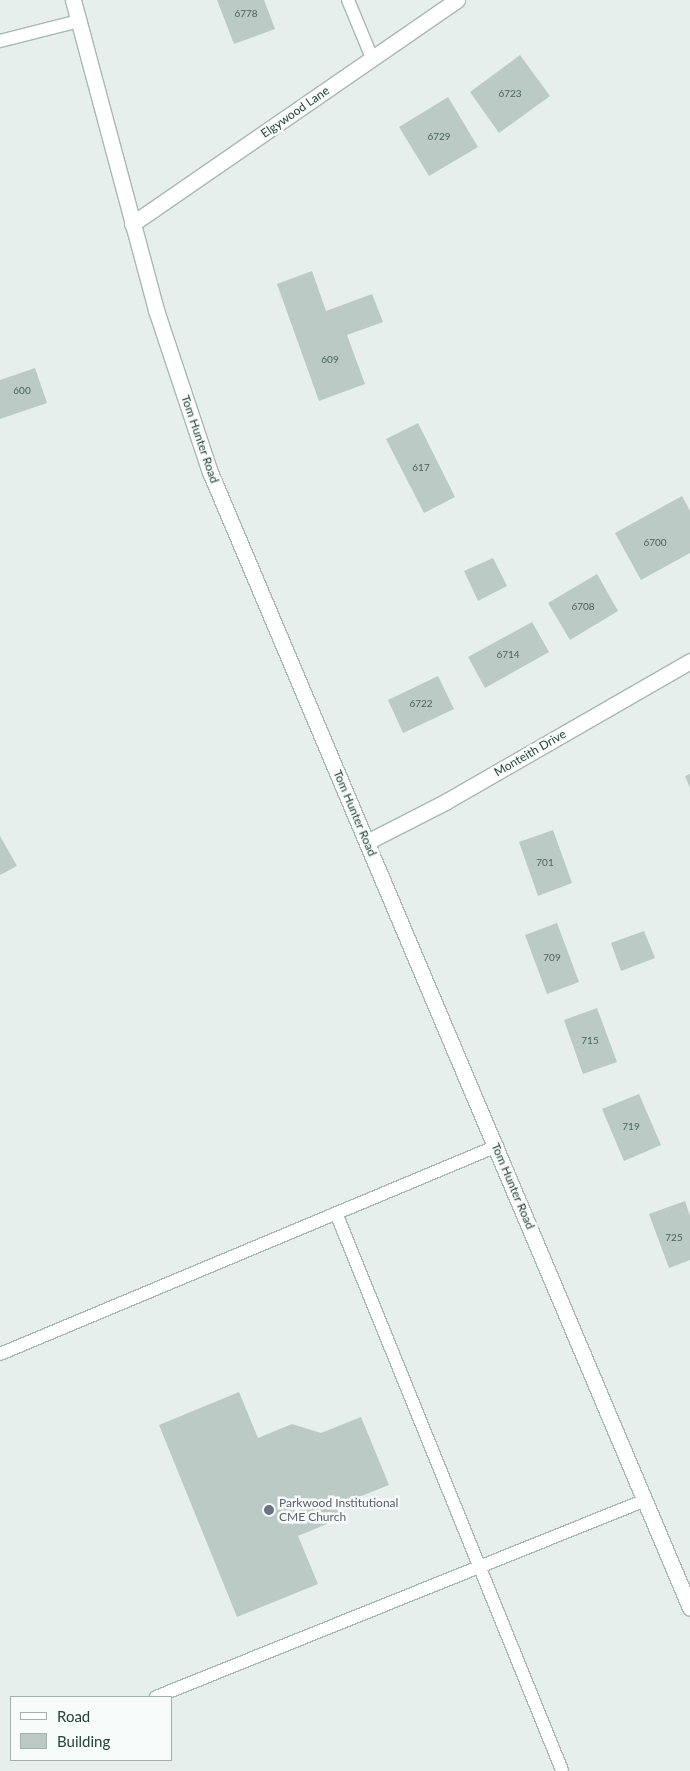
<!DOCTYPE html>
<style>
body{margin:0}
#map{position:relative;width:690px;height:1771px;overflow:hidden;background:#e6efeb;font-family:Lato,sans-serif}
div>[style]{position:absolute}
.building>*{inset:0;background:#bbcac4}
.roads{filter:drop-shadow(1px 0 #a8b8b2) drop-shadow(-1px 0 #a8b8b2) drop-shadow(0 1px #a8b8b2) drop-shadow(0 -1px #a8b8b2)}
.service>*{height:12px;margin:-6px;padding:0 6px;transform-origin:6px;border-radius:6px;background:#fff}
.minor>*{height:15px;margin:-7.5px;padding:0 7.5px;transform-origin:7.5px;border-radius:7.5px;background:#fff}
.tertiary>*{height:15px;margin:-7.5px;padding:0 7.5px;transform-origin:7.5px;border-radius:7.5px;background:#fff}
.dots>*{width:14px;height:14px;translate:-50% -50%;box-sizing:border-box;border:2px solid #f7fbf9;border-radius:50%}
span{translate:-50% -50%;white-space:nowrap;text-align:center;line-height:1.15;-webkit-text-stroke:5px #f7fbf9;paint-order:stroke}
.number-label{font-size:10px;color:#4a645c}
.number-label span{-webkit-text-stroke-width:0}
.street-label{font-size:12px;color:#24423a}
.worship-label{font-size:12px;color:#5b616d}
.left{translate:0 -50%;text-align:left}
.legend{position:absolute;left:10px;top:1696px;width:162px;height:65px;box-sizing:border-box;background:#f7fbf9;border:1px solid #a3b1ad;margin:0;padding:6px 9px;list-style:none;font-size:15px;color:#24423a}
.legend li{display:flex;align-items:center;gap:10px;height:25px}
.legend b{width:25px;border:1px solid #a3b1ad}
</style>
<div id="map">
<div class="building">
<i style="clip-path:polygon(217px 0,264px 0,275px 29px,234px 44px)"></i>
<i style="clip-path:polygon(520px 55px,550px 96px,499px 133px,470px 92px)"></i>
<i style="clip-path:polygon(448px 97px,478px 147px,429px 176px,399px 127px)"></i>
<i style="clip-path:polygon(312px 271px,326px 311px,372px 294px,383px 322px,347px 335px,365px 384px,319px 401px,277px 284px)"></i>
<i style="clip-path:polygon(35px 368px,47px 403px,0 419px,0 380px)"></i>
<i style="clip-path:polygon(418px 423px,455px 497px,424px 513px,386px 439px)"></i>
<i style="clip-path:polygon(682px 496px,690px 511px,690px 553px,641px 580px,615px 533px)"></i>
<i style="clip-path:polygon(493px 558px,507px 586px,478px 601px,464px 571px)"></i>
<i style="clip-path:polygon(597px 574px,618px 611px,570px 640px,548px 603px)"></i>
<i style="clip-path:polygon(532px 622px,549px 652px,485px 688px,468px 657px)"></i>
<i style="clip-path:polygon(438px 676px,454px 709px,403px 733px,388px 700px)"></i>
<i style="clip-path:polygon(690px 774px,690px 788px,685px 776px)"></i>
<i style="clip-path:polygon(553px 830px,572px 883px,538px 896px,519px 842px)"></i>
<i style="clip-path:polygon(0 836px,17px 866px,0 875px)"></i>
<i style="clip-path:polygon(557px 923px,579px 982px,547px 994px,525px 935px)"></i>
<i style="clip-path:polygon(644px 931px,655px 958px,621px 971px,611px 943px)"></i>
<i style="clip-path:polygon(597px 1008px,617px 1062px,583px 1074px,564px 1020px)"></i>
<i style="clip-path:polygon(639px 1094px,661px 1145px,624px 1161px,602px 1109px)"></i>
<i style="clip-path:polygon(685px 1201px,690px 1216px,690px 1260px,669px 1268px,649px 1214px)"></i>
<i style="clip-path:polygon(239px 1392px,258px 1438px,292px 1424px,321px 1433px,361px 1417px,389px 1485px,341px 1504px,346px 1516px,298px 1536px,318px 1584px,237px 1617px,159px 1425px)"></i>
</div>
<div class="roads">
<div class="service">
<i style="left:348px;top:0;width:63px;rotate:67.5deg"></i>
<i style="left:0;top:41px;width:81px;rotate:-14.2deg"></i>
<i style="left:336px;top:1213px;width:601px;rotate:67.92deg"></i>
<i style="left:0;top:1354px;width:539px;rotate:-22.71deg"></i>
<i style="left:156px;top:1697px;width:525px;rotate:-21.92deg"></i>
</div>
<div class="minor">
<i style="left:132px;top:224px;width:395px;rotate:-34.6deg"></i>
<i style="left:367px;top:842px;width:88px;rotate:-27.1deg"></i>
<i style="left:445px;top:802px;width:283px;rotate:-29.9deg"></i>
</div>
<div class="tertiary">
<i style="left:73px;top:0;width:321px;rotate:75deg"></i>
<i style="left:156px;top:310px;width:171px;rotate:71.6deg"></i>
<i style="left:210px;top:472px;width:1233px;rotate:67.09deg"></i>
</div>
</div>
<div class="dots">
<i style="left:269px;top:1510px;background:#6b7280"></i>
</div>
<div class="number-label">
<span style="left:246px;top:14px">6778</span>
<span style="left:510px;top:94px">6723</span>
<span style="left:439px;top:137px">6729</span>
<span style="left:330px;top:360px">609</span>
<span style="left:22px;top:391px">600</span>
<span style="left:421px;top:468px">617</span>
<span style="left:655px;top:543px">6700</span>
<span style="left:583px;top:607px">6708</span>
<span style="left:508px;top:655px">6714</span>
<span style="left:421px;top:704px">6722</span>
<span style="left:545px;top:863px">701</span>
<span style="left:552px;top:958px">709</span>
<span style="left:590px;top:1041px">715</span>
<span style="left:631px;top:1127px">719</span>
<span style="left:674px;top:1238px">725</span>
</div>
<div class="street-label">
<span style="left:295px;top:112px;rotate:-35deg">Elgywood Lane</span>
<span style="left:200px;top:439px;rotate:71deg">Tom Hunter Road</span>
<span style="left:530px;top:753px;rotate:-30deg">Monteith Drive</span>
<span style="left:355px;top:813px;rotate:67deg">Tom Hunter Road</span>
<span style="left:513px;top:1186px;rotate:67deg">Tom Hunter Road</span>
</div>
<div class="worship-label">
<span class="left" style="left:279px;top:1510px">Parkwood Institutional<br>CME Church</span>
</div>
<ul class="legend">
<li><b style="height:6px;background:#fff"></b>Road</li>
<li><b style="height:14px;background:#bbcac4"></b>Building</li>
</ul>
</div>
